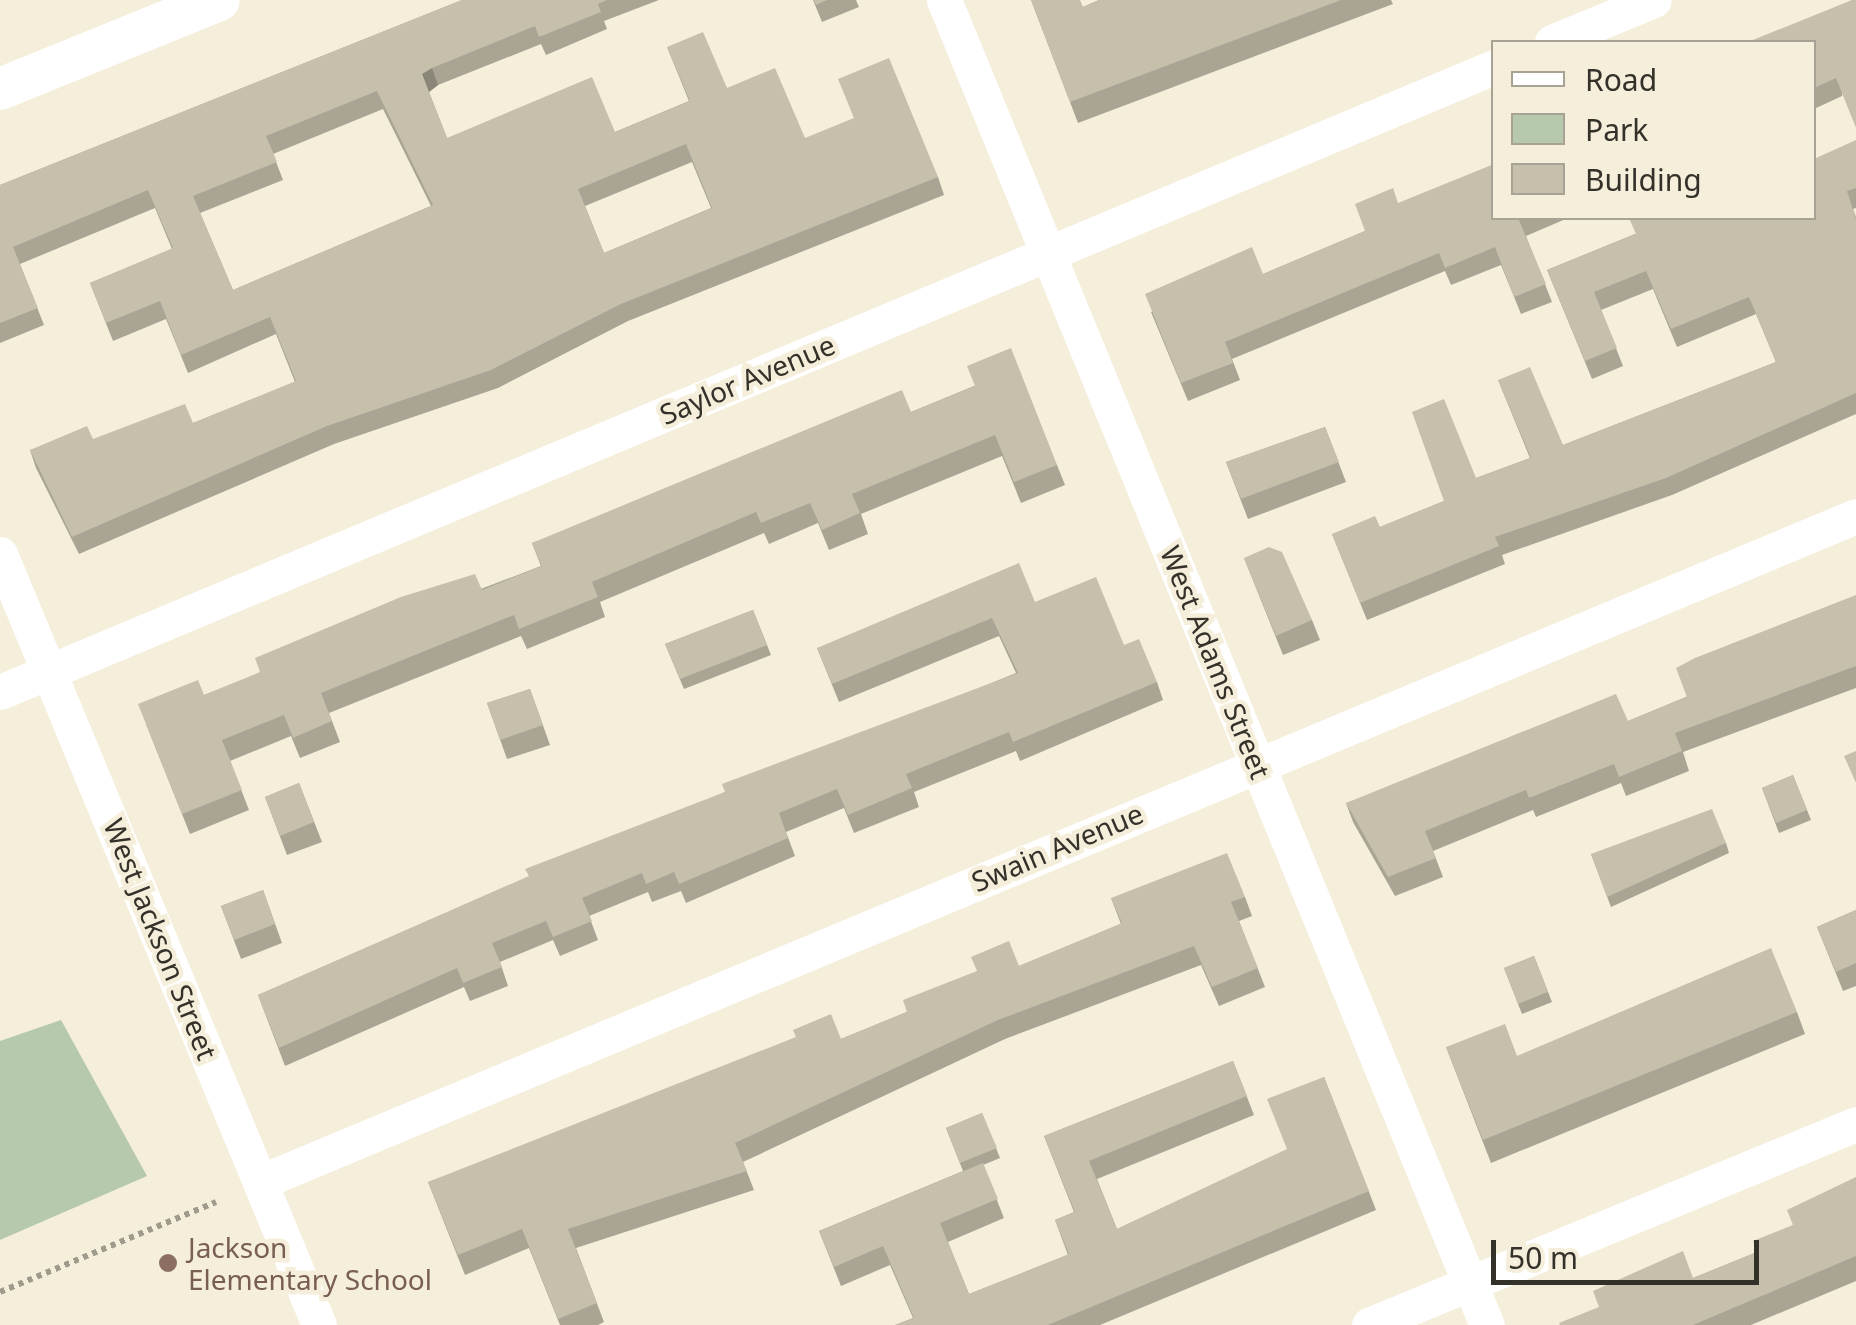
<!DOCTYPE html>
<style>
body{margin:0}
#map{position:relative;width:1856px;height:1325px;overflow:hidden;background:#f4eeda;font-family:"Noto Sans",sans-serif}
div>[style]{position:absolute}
.green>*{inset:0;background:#b6c9ad}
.path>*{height:6px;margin-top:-3px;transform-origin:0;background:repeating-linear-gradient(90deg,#9f9b8c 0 5px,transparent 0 10px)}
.minor>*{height:35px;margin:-17.5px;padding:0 17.5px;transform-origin:17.5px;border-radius:17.5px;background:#fff}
.tertiary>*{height:42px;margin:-21px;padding:0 21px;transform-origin:21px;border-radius:21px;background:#fff}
.wall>*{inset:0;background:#a9a494}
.shaded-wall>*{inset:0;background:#8a8678}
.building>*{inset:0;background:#c5bfac}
.dots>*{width:28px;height:28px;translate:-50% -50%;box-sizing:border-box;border:5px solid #f4eeda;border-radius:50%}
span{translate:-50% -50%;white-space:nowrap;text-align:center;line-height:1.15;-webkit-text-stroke:9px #f4eeda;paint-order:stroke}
.street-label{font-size:28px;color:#333129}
.education-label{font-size:28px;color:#785e54}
.left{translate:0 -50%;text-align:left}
.legend{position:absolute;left:1491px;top:40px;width:325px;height:180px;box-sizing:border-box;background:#f4eeda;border:2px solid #a7a293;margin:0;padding:12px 18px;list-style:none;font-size:30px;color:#333129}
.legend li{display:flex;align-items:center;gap:20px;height:50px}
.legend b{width:50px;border:2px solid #a7a293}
.scale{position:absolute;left:1491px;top:1240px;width:268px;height:45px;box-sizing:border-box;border:5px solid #333129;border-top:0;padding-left:12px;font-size:30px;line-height:35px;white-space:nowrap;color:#333129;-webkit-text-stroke:8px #f4eeda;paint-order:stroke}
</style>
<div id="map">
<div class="green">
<i style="clip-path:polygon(61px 1020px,147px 1176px,0 1240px,0 1041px)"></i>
</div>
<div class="path">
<i style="left:0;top:1292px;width:234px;rotate:-22.6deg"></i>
</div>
<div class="minor">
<i style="left:944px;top:0;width:1432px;rotate:67.72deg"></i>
<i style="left:1552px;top:42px;width:110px;rotate:-22.4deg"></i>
<i style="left:0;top:554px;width:834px;rotate:67.52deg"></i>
<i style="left:0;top:692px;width:1619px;rotate:-22.7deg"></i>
<i style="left:260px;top:1182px;width:1729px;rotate:-22.65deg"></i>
<i style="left:1369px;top:1325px;width:527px;rotate:-22.43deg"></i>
</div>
<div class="tertiary">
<i style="left:0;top:89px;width:236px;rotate:-22.1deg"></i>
</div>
<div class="wall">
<i style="clip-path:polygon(evenodd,462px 0,659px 0,604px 21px,607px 29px,546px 55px,541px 44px,438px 85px,429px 92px,447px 138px,615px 132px,689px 101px,667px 47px,727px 88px,805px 138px,938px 177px,944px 195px,628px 321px,498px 388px,334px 444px,79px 554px,36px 468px,30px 450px,193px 423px,295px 382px,276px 334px,188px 373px,166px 319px,113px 341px,90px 283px,172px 249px,155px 208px,20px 264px,44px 325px,0 343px,0 185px,462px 0,383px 109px,431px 206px,233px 290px,200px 213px,283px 180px,273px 154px,383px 109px,462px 0,692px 162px,711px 208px,604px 253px,585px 206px,692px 162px)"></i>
<i style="clip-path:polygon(813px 0,856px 0,859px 7px,822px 22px)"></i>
<i style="clip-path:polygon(1031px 0,1083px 7px,1099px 0,1391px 0,1393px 4px,1078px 123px)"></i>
<i style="clip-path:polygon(1852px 0,1842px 96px,1814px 109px,1814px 42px)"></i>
<i style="clip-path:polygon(1856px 140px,1856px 208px,1853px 209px,1856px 217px,1856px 414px,1672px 495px,1502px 555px,1505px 564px,1367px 620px,1332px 534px,1380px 527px,1444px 501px,1476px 478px,1530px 458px,1498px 380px,1563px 445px,1776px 362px,1756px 314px,1677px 347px,1653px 289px,1601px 310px,1623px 366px,1592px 379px,1547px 270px,1635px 234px,1814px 218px)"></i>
<i style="clip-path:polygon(1398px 203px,1494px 218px,1568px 218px,1526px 236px,1552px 302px,1521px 314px,1501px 265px,1451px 285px,1445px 271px,1232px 359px,1240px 380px,1188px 401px,1151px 312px,1263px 274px,1365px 231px)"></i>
<i style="clip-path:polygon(974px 386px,1057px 465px,1065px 485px,1021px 503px,1002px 456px,861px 514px,868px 534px,829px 550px,818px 523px,769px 544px,764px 533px,600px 602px,605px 617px,527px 649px,521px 636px,329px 713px,340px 742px,300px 758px,291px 736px,230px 761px,249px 810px,190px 834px,146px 724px,204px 695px,541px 566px,532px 543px,911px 412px)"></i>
<i style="clip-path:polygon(1325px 427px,1346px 482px,1248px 519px,1226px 462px)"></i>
<i style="clip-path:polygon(1244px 558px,1312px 620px,1320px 640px,1283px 655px)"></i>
<i style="clip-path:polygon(1856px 595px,1856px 688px,1683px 752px,1689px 771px,1626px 796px,1621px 783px,1536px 817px,1533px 810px,1433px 851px,1443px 877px,1395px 896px,1353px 822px,1346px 803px,1628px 721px,1686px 697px)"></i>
<i style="clip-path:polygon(1035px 602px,1124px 645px,1157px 682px,1163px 700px,1020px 761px,1016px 751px,914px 792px,919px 807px,854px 833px,844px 808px,786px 832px,795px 856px,686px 903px,681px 891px,652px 902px,648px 892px,589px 916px,598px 940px,560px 956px,553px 940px,500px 962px,508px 986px,470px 1001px,464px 987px,285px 1066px,258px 995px,725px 792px,1016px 673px,999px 636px,839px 702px,817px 648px)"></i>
<i style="clip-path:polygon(753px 610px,771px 655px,684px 689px,665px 644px)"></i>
<i style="clip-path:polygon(530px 689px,550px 745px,507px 759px,487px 703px)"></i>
<i style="clip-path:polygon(1793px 775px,1811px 820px,1779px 833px,1762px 788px)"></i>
<i style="clip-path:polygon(299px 783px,322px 842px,287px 855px,265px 797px)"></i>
<i style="clip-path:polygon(1726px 843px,1729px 853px,1611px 907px,1591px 854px)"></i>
<i style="clip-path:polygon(263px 890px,282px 943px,241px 959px,221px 906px)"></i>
<i style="clip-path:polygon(1245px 897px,1252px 916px,1239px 921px,1265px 987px,1219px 1006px,1201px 965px,1005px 1039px,743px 1162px,754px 1190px,576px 1248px,604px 1322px,598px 1325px,560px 1325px,529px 1248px,465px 1275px,428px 1182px,841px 1039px,1121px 924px,1111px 898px)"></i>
<i style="clip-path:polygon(1856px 910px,1856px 986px,1843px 991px,1817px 927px)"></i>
<i style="clip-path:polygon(1534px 956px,1552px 1002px,1522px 1014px,1504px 968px)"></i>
<i style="clip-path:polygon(1797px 1012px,1805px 1034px,1491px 1163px,1446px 1047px,1517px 1056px)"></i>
<i style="clip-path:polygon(1233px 1061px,1254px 1115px,1097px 1179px,1117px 1229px,1287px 1150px,1324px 1077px,1376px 1210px,1100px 1325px,895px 1325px,913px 1318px,890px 1265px,841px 1286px,819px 1231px,963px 1171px,946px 1128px,982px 1113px,1000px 1158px,983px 1165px,1004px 1218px,948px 1242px,969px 1294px,1068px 1255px,1055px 1220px,1074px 1212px,1044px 1136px)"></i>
<i style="clip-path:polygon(1856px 1177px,1856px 1281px,1751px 1325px,1560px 1325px,1693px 1278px,1757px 1252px)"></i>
</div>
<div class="shaded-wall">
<i style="clip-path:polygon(432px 68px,438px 85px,429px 92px,422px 74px)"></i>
</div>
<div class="building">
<i style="clip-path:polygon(evenodd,462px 0,607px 0,598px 4px,601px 12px,539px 37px,535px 26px,432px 68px,422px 74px,447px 138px,592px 77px,615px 132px,690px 101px,667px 47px,703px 32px,727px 88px,775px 68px,805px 138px,854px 118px,838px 79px,889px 58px,938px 177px,621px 304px,491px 370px,327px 426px,72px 537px,30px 450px,87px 426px,93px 439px,185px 404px,193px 423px,296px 381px,270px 317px,181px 355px,160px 301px,106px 323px,90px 283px,173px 248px,148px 190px,13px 247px,38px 308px,0 323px,0 185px,462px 0,377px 91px,433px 205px,233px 290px,193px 196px,277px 162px,266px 136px,377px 91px,462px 0,686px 144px,712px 208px,604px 253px,578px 189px,686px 144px)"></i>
<i style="clip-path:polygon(814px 0,827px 0,816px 5px)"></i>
<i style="clip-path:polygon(1031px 0,1080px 0,1083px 7px,1099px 0,1341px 0,1070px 102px)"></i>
<i style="clip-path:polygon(1852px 0,1856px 0,1856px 128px,1836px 78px,1814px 88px,1814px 42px,1748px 42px)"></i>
<i style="clip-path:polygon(1856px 140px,1856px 188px,1847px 191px,1856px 219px,1856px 393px,1666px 478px,1495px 537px,1499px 546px,1360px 603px,1332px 534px,1375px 516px,1380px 527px,1444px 501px,1412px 412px,1444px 399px,1476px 478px,1531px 458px,1498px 380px,1530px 367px,1563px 445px,1776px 362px,1749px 297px,1671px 329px,1646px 271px,1594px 292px,1617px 348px,1585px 361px,1547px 270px,1636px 234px,1629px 218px,1814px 218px,1814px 159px)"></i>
<i style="clip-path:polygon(1494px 164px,1494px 218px,1520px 218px,1518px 218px,1546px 284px,1514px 297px,1495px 247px,1445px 268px,1439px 253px,1225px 342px,1233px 363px,1181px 383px,1145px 294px,1252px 247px,1263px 274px,1365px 231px,1355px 204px,1393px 188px,1398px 203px)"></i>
<i style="clip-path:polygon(1011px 348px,1057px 465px,1014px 482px,995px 435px,852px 494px,860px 513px,822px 530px,810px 503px,761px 523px,756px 512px,592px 582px,598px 597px,519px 629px,514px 615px,321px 693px,332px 721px,293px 738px,284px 715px,222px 740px,242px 790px,182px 814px,138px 704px,198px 680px,204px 695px,260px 672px,255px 658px,401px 597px,475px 574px,482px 590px,542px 566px,532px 543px,902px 390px,911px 412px,975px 386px,967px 366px)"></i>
<i style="clip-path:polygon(1325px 427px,1339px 462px,1241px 499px,1226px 462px)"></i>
<i style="clip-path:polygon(1269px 547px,1282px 552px,1312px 620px,1276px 636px,1244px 558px)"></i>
<i style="clip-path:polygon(1019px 563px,1035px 602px,1096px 577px,1124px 645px,1139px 639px,1157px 682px,1013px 742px,1009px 732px,906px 774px,912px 788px,848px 815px,837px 789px,779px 813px,788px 838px,679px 884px,674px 872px,646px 884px,642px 873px,582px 898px,592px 921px,553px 937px,546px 921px,492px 943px,502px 967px,463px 983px,457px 968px,279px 1048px,258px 995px,529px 876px,525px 869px,725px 792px,722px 784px,1018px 673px,992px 618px,832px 684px,817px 648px)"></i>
<i style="clip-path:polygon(1856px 595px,1856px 666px,1675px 733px,1682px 751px,1619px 777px,1614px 764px,1529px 798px,1526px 790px,1425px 831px,1436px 858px,1388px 877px,1346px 803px,1616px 694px,1628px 721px,1687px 697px,1676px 668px,1695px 658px)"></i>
<i style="clip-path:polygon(753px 610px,767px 645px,680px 679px,665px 644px)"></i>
<i style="clip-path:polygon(530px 689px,543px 725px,500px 740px,487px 703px)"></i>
<i style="clip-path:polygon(1856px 751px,1856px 783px,1844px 756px)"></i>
<i style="clip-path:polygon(1793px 775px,1807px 810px,1776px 823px,1762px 788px)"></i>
<i style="clip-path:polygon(299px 783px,314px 822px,280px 836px,265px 797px)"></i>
<i style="clip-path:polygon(1712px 809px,1726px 843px,1607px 897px,1591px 854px)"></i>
<i style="clip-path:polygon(1227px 853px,1245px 897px,1231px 902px,1258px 968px,1212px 987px,1194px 946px,998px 1020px,735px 1143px,747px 1171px,568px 1229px,597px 1303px,558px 1319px,522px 1229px,458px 1255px,428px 1182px,796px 1037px,793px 1030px,831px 1014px,841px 1039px,907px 1012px,903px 1000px,977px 971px,971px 957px,1009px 941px,1019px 966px,1122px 923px,1111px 898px)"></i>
<i style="clip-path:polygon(263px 890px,275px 924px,234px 940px,221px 906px)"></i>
<i style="clip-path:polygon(1856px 910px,1856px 963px,1836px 972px,1817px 927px)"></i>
<i style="clip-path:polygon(1771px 948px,1797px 1012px,1483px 1140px,1446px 1047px,1505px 1024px,1517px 1056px)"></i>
<i style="clip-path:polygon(1534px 956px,1548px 992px,1518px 1004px,1504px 968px)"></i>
<i style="clip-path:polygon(1233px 1061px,1247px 1096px,1089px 1161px,1117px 1229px,1287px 1149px,1267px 1099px,1324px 1077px,1369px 1191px,1048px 1325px,895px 1325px,914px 1318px,883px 1246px,834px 1267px,819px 1231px,983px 1163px,998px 1199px,940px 1223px,969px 1294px,1069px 1254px,1055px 1220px,1075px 1212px,1044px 1136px)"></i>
<i style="clip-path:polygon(982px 1113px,997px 1148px,960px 1163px,946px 1128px)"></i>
<i style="clip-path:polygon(1856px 1177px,1856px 1256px,1693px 1325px,1560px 1325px,1559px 1323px,1599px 1307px,1593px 1291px,1683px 1251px,1693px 1278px,1757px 1252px,1753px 1241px,1793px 1225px,1787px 1210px)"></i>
</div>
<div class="dots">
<i style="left:168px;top:1263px;background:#8d6e63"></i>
</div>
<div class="street-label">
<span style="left:747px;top:379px;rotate:-23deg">Saylor Avenue</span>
<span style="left:1216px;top:662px;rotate:68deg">West Adams Street</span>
<span style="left:1057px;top:847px;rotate:-23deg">Swain Avenue</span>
<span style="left:161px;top:939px;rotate:68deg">West Jackson Street</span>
</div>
<div class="education-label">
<span class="left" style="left:188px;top:1263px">Jackson<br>Elementary School</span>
</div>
<ul class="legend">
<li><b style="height:12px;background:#fff"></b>Road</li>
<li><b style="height:28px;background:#b6c9ad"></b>Park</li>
<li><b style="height:28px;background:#c5bfac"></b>Building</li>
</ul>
<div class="scale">50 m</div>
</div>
